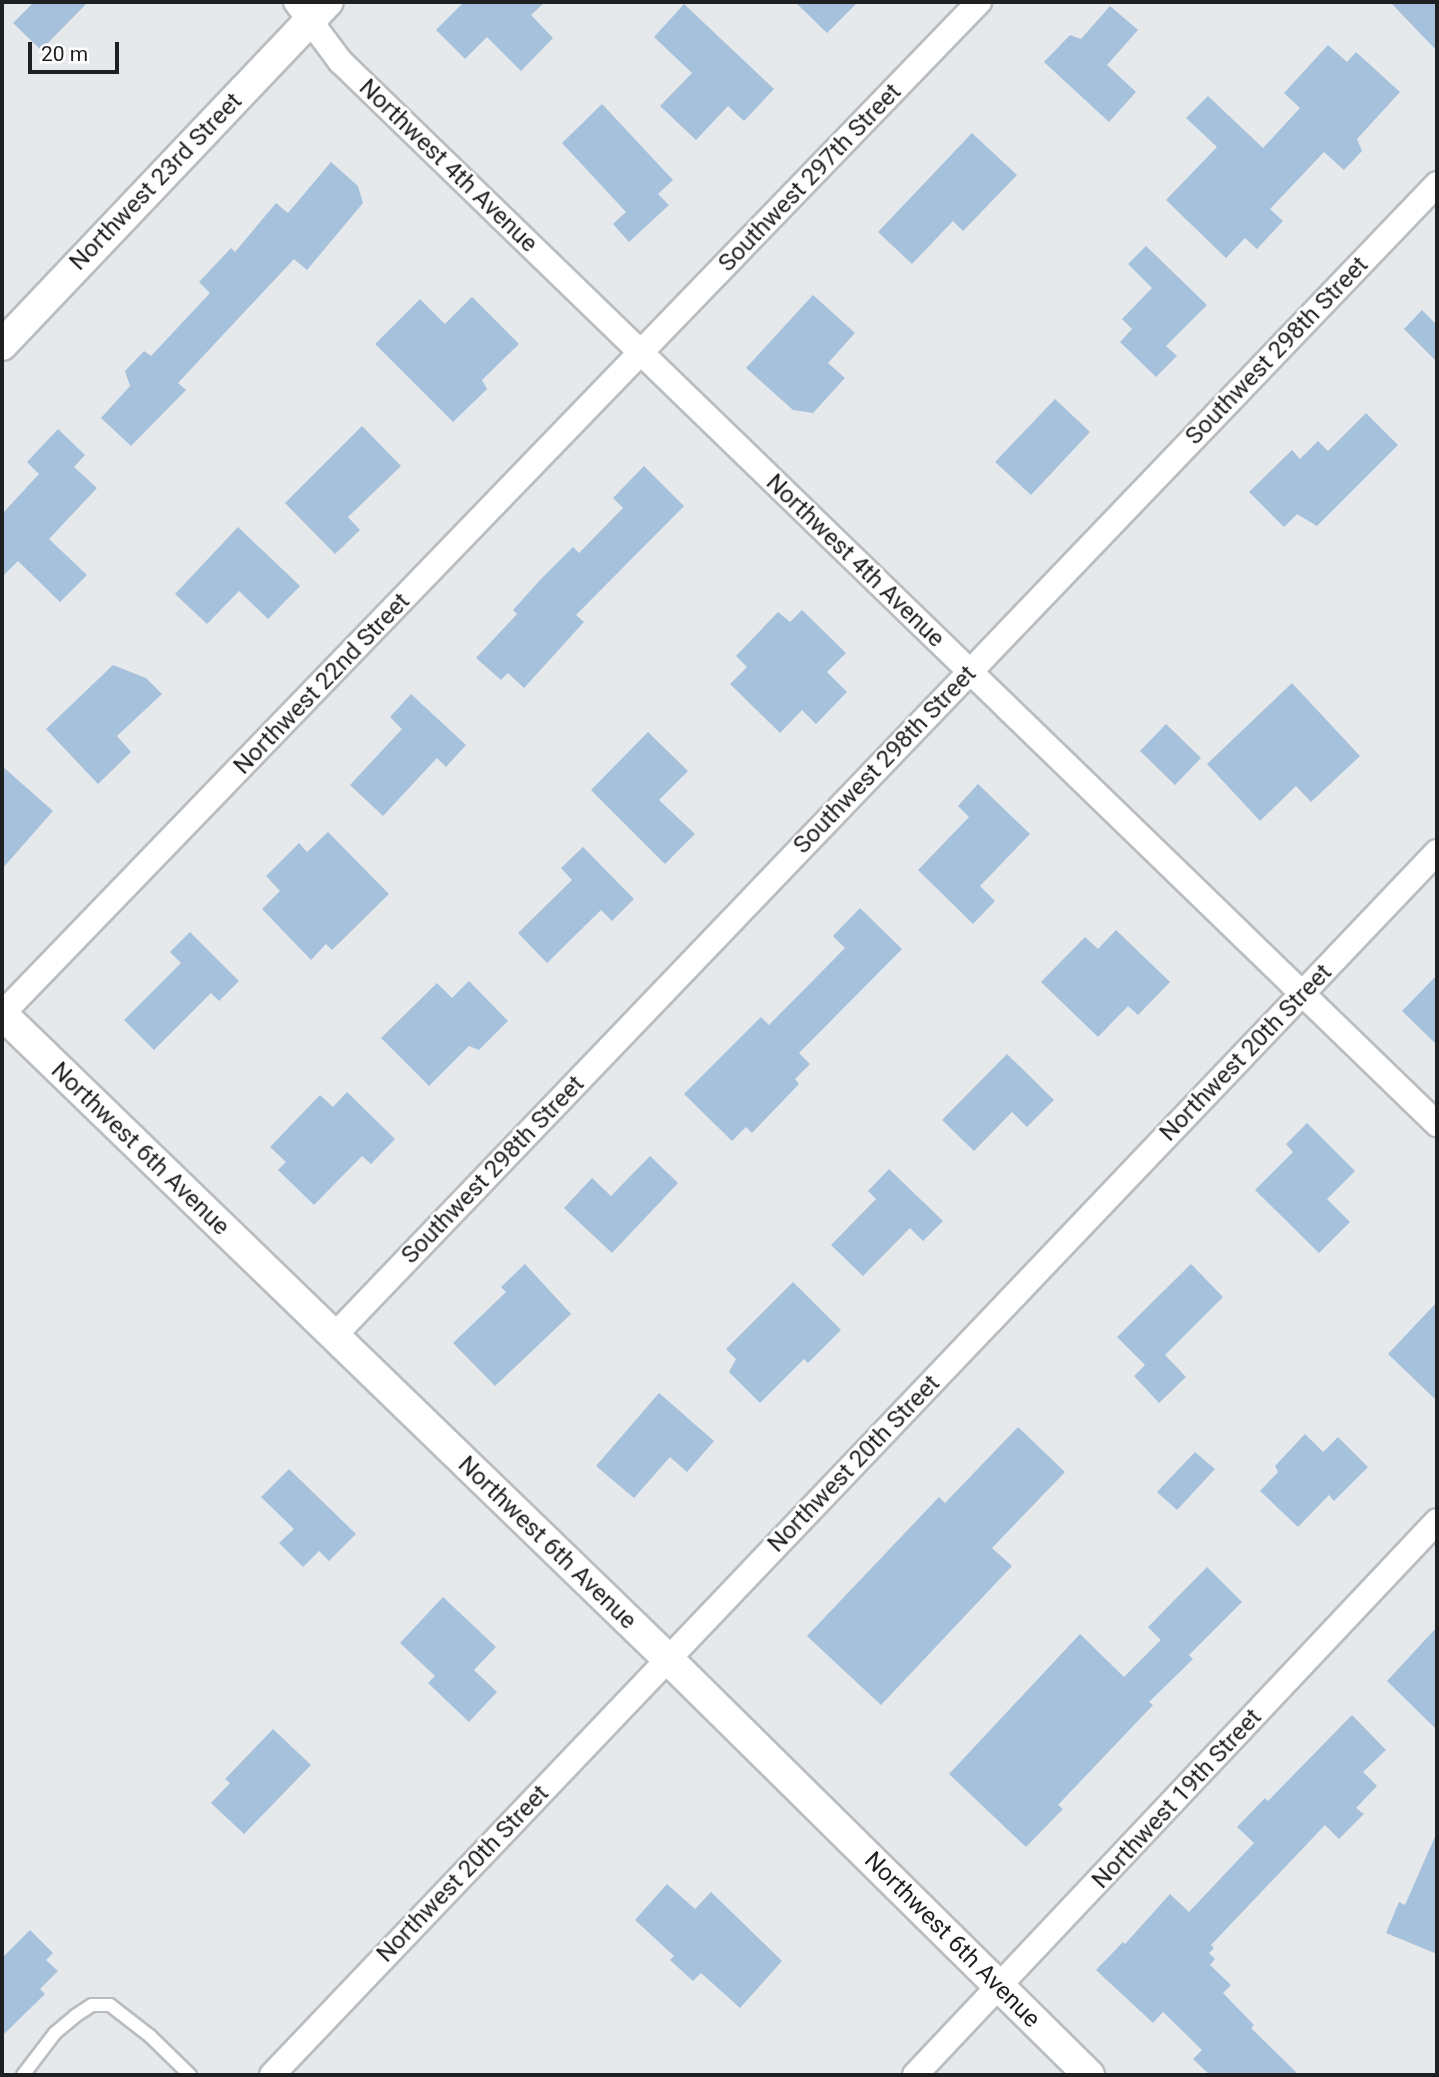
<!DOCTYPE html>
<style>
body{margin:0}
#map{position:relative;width:1439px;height:2077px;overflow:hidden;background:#e6e9ec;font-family:Roboto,sans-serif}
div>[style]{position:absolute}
.building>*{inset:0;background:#a6c1db}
.roads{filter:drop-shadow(2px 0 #babdc0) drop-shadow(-2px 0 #babdc0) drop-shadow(0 2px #babdc0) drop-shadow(0 -2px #babdc0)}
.service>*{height:12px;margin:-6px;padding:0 6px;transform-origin:6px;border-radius:6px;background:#fff}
.minor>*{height:24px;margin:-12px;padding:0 12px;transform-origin:12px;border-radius:12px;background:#fff}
.tertiary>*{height:30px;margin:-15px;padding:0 15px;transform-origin:15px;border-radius:15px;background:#fff}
span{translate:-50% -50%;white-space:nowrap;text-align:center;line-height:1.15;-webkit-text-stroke:5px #fff;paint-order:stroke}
.street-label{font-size:24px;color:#1f2022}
.frame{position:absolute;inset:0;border:4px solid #1f2022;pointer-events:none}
.scale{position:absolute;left:28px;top:42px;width:91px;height:32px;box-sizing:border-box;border:4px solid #1f2022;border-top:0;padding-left:9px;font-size:21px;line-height:24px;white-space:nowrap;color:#1f2022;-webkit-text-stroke:5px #fff;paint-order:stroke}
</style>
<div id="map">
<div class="building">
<i style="clip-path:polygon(34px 2px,88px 2px,41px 50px,13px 23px)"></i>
<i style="clip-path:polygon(464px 2px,545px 2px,531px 15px,553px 38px,521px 71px,487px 37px,465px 59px,436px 30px)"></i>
<i style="clip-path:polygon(795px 2px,858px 2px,827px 33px)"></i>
<i style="clip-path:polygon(1390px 2px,1437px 2px,1437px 51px)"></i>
<i style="clip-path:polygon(684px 4px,774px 89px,744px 121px,728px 106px,696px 140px,660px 106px,692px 73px,654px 37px)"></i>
<i style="clip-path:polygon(1110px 6px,1138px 30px,1107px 65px,1136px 92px,1109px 122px,1044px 62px,1070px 35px,1081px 39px)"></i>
<i style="clip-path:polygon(1328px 45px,1347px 62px,1356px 52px,1400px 92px,1357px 139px,1362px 151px,1344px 170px,1324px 152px,1270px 209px,1283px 221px,1257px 249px,1245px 238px,1226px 258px,1166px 200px,1217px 147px,1186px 118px,1208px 96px,1263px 148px,1300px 108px,1284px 93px)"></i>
<i style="clip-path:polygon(602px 104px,673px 180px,658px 194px,669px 205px,629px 242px,613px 224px,626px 212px,562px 143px)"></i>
<i style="clip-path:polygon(972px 133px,1017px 175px,963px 231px,953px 221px,912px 264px,878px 232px)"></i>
<i style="clip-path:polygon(331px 162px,358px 186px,363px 203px,307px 270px,294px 259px,178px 383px,186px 390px,131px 446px,101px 418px,130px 386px,125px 371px,144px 351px,151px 356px,210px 293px,199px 282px,231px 248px,235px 252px,276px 203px,288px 213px)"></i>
<i style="clip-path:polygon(1146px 246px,1207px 305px,1166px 346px,1177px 356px,1156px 377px,1120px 342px,1132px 329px,1122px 319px,1152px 288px,1128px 264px)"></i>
<i style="clip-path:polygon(813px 295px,855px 333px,828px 363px,845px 378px,813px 413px,793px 410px,746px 368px)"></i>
<i style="clip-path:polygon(472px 297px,519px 344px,482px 380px,487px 389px,453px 422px,375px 344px,420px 299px,445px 324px)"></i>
<i style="clip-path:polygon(1422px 310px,1437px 325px,1437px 362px,1404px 329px)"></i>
<i style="clip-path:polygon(1055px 399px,1090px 432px,1031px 495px,995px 462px)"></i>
<i style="clip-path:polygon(1366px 413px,1398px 445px,1317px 526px,1297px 514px,1284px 527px,1249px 492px,1292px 450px,1300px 459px,1318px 441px,1328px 451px)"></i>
<i style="clip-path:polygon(362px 426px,401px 466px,348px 517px,360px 530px,335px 554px,285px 503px)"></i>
<i style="clip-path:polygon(58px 429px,85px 455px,74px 467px,97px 488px,49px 539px,87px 575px,60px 602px,18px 561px,2px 577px,2px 514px,39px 474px,27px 462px)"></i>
<i style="clip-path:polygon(644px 466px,684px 506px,576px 615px,584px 622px,524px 688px,508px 673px,501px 680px,476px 658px,517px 614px,513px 610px,541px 579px,573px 547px,579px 553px,623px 508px,613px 498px)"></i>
<i style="clip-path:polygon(238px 527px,300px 586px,268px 619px,239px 591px,207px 624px,175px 594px)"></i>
<i style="clip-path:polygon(802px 610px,846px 653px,827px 672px,847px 692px,816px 724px,802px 710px,780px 733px,730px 684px,747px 667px,736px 656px,778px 612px,790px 622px)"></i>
<i style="clip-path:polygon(113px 665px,146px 678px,162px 694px,117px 736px,131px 752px,98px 784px,46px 729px)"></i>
<i style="clip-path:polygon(1292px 683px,1360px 756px,1311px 802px,1296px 786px,1260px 821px,1207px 764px)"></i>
<i style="clip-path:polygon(411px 694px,466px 745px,446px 767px,437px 758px,383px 816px,350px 785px,402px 729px,390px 717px)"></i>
<i style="clip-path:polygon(1166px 724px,1201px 758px,1175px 785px,1140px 751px)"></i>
<i style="clip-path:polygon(648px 732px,688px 771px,659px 800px,695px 834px,665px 864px,591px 790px)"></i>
<i style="clip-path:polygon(2px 766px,53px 811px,2px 869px)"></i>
<i style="clip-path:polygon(978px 784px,1030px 834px,980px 886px,995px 901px,973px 924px,918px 870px,969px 817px,958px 806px)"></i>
<i style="clip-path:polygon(328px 832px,389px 894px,332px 950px,326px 944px,311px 960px,262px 909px,280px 891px,266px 876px,299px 843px,307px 852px)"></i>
<i style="clip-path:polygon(583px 847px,634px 899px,612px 921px,601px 910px,547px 963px,518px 933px,572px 880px,561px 868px)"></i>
<i style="clip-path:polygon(860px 908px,902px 949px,799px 1053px,810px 1064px,795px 1079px,799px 1084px,752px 1133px,746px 1127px,732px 1141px,684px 1094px,761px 1017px,769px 1025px,845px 948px,833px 936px)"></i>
<i style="clip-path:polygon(1116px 930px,1170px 982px,1138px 1015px,1128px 1006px,1098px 1037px,1041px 982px,1085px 937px,1098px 949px)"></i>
<i style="clip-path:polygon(190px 932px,239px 981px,219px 1001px,211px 993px,154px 1050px,124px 1020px,181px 963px,170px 952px)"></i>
<i style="clip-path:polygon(1437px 975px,1437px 1045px,1402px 1011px)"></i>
<i style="clip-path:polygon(469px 981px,508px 1021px,479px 1050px,469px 1046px,429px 1086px,381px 1038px,437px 983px,452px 998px)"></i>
<i style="clip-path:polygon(1007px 1054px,1054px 1100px,1027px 1127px,1012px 1112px,974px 1151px,942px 1120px)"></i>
<i style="clip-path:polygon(347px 1092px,395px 1139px,371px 1164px,362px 1156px,314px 1205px,278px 1170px,286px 1162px,270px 1147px,320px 1095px,333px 1107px)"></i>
<i style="clip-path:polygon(1307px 1123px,1355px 1171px,1327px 1199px,1350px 1222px,1319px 1253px,1255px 1190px,1293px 1152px,1286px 1144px)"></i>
<i style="clip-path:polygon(650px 1156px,678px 1183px,612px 1253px,564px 1208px,592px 1178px,611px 1196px)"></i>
<i style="clip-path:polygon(889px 1169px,943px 1221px,923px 1241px,910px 1228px,863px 1276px,831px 1245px,876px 1199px,868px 1191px)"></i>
<i style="clip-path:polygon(525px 1264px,571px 1314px,495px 1386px,453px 1343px,506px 1292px,501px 1287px)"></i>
<i style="clip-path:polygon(1191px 1264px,1223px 1297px,1165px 1355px,1186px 1377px,1159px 1403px,1134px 1376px,1145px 1365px,1117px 1337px)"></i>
<i style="clip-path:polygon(793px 1282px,841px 1330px,808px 1363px,804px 1359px,760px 1403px,729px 1372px,736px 1359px,726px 1349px)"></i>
<i style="clip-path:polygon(1437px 1302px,1437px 1401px,1388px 1354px)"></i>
<i style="clip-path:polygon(659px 1393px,714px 1441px,687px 1472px,670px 1457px,634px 1498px,596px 1466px)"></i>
<i style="clip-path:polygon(1018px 1427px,1065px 1472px,992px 1548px,1012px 1566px,881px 1705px,807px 1636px,939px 1497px,945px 1503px)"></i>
<i style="clip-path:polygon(1305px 1434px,1323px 1452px,1338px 1437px,1368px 1467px,1334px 1501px,1329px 1495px,1298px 1527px,1260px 1491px,1278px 1472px,1275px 1466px)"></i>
<i style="clip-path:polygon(1195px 1452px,1215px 1469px,1177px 1510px,1157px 1492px)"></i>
<i style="clip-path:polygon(289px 1469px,356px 1534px,329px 1561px,319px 1551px,303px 1567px,279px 1543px,294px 1529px,261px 1497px)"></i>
<i style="clip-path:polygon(1207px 1567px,1242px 1602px,1189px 1655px,1193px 1659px,1149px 1702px,1153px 1705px,1058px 1805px,1063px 1809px,1026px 1847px,949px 1774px,1080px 1634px,1124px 1677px,1161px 1640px,1148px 1627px)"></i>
<i style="clip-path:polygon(443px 1597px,496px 1647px,474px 1670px,497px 1692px,469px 1722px,428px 1683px,435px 1676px,400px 1643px)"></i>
<i style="clip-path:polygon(1437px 1627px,1437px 1730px,1387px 1681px)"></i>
<i style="clip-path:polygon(1352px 1715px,1386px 1750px,1363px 1772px,1377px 1786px,1356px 1808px,1364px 1814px,1339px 1839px,1325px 1825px,1211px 1945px,1214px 1948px,1209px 1953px,1215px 1959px,1210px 1965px,1231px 1985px,1223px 1993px,1254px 2025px,1251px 2028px,1299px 2075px,1210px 2075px,1193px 2059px,1202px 2050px,1163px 2012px,1153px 2023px,1096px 1970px,1123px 1942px,1125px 1944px,1170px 1894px,1189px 1912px,1254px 1843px,1237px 1827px,1265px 1798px,1268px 1801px)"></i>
<i style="clip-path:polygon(273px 1729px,311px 1765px,244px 1834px,211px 1803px,230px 1783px,225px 1779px)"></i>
<i style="clip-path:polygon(1437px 1832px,1437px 1954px,1386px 1933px,1399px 1902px,1405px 1905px)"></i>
<i style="clip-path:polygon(667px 1884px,695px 1909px,711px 1892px,782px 1961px,740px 2008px,701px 1973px,693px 1981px,670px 1960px,674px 1956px,635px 1920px)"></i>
<i style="clip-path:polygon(30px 1930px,53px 1953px,46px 1960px,58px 1971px,40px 1989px,45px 1994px,2px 2036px,2px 1958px)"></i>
</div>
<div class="roads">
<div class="service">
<i style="left:23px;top:2075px;width:53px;rotate:-52.7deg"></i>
<i style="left:55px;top:2033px;width:26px;rotate:-40deg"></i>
<i style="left:75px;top:2016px;width:20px;rotate:-33deg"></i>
<i style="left:92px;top:2005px;width:18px"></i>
<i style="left:110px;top:2005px;width:51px;rotate:37.8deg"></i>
<i style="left:150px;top:2036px;width:56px;rotate:44.3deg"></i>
</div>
<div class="minor">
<i style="left:296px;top:2px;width:74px;rotate:53.3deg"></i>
<i style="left:340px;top:61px;width:1528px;rotate:44.1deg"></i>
<i style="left:2px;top:1014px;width:1407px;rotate:-46.01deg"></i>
<i style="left:333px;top:1337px;width:1596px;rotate:-46.24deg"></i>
<i style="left:272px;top:2075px;width:1689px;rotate:-46.39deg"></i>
<i style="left:915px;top:2075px;width:761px;rotate:-46.7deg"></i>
</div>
<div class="tertiary">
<i style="left:2px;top:345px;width:473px;rotate:-46.5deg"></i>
<i style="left:2px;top:1014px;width:927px;rotate:44.08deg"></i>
<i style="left:668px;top:1659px;width:592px;rotate:44.66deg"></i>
</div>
</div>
<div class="street-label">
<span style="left:448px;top:166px;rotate:44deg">Northwest 4th Avenue</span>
<span style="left:810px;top:178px;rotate:-46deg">Southwest 297th Street</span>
<span style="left:156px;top:182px;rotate:-46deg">Northwest 23rd Street</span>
<span style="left:1277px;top:351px;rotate:-46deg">Southwest 298th Street</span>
<span style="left:855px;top:561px;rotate:44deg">Northwest 4th Avenue</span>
<span style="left:322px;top:684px;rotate:-46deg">Northwest 22nd Street</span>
<span style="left:885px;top:760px;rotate:-46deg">Southwest 298th Street</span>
<span style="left:1246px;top:1053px;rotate:-46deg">Northwest 20th Street</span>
<span style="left:140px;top:1149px;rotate:44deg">Northwest 6th Avenue</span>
<span style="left:493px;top:1170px;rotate:-46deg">Southwest 298th Street</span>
<span style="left:854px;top:1464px;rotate:-46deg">Northwest 20th Street</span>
<span style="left:547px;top:1543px;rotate:44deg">Northwest 6th Avenue</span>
<span style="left:1177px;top:1799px;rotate:-47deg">Northwest 19th Street</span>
<span style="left:463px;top:1874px;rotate:-46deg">Northwest 20th Street</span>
<span style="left:952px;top:1940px;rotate:45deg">Northwest 6th Avenue</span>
</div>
<div class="frame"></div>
<div class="scale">20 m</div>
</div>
